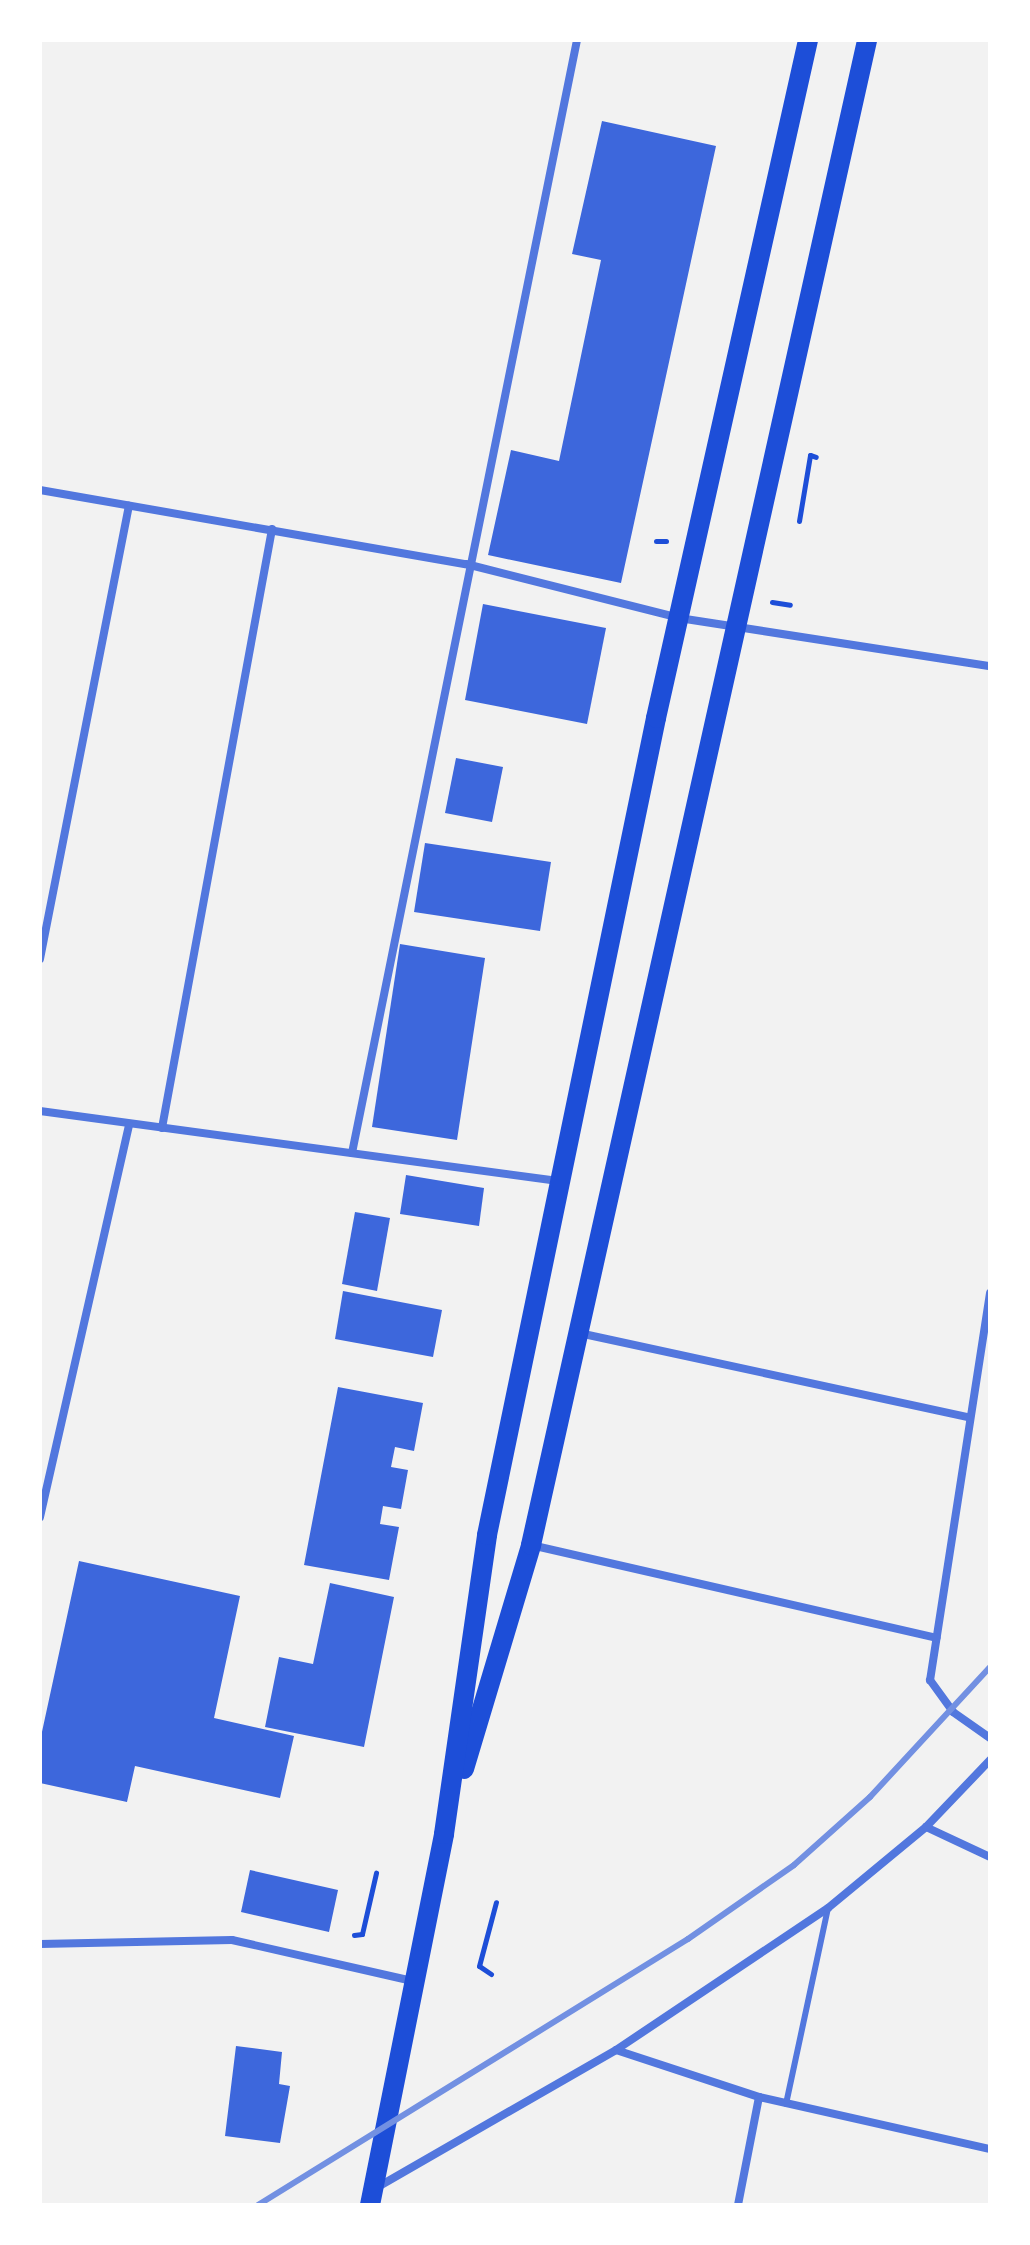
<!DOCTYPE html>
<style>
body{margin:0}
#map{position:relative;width:1030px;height:2245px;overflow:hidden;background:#f2f2f2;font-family:Inter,sans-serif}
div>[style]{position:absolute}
.building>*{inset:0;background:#3d67dc}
.path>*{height:5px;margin:-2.5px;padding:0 2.5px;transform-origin:2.5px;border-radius:2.5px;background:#1d4ed8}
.service>*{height:6px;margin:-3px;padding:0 3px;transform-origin:3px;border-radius:3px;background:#5277de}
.minor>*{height:8px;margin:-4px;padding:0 4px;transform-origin:4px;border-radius:4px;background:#5277de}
.primary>*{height:20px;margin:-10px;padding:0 10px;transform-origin:10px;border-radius:10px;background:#1d4ed8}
.rail>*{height:6px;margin:-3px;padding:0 3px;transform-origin:3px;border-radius:3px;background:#7290e2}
span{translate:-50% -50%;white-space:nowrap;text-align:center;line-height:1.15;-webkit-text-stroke:6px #fff;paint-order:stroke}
.frame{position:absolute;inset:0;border:42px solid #fff;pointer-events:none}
</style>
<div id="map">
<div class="building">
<i style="clip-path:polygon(602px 121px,716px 146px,621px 583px,488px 555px,511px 450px,559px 461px,601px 260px,572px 254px)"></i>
<i style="clip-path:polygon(483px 604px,606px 628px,587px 724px,465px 700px)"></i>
<i style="clip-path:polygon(456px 758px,503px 767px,492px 822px,445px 813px)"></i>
<i style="clip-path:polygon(425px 843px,551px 862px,540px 931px,414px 912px)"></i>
<i style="clip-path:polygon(400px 944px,485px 958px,457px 1140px,372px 1127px)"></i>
<i style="clip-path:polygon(406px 1175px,484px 1188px,479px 1226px,400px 1214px)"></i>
<i style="clip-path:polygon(355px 1212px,390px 1218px,377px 1291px,342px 1284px)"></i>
<i style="clip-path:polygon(343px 1291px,442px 1310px,433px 1357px,335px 1339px)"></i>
<i style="clip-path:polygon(338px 1387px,423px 1403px,414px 1451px,395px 1447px,391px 1467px,408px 1470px,401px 1509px,383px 1506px,380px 1524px,399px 1527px,389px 1580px,304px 1565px)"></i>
<i style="clip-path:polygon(79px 1561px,240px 1596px,214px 1718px,294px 1736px,280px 1798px,135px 1766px,127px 1802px,40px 1783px,40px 1741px)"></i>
<i style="clip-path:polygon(330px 1583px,394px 1597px,364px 1747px,265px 1727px,279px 1657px,313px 1664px)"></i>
<i style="clip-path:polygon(250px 1870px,338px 1890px,329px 1932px,241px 1912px)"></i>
<i style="clip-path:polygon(236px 2046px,282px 2052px,279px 2084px,290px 2086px,280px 2143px,225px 2136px)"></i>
</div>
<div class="path">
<i style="left:799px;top:521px;width:67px;rotate:-80.5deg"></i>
<i style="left:810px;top:455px;width:6px;rotate:18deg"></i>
<i style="left:656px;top:541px;width:10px"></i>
<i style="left:772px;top:602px;width:18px;rotate:9deg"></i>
<i style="left:354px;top:1935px;width:8px;rotate:-7deg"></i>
<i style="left:362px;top:1934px;width:63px;rotate:-77.1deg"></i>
<i style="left:491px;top:1974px;width:14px;rotate:-146deg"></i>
<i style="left:479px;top:1966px;width:66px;rotate:-75.1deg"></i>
</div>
<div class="service">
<i style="left:786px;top:2104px;width:200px;rotate:-77.9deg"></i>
</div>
<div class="minor">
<i style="left:40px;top:490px;width:432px;rotate:9.9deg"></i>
<i style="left:466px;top:564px;width:220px;rotate:14.2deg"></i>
<i style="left:679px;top:618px;width:315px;rotate:8.8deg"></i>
<i style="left:40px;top:959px;width:462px;rotate:-78.9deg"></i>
<i style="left:40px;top:1111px;width:523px;rotate:7.7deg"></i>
<i style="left:162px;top:1128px;width:609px;rotate:-79.59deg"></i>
<i style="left:352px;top:1153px;width:1136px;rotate:-78.57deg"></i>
<i style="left:990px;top:1293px;width:392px;rotate:98.8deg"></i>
<i style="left:930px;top:1680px;width:39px;rotate:54deg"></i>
<i style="left:953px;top:1712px;width:45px;rotate:35.1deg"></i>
<i style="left:579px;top:1333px;width:399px;rotate:12.2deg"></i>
<i style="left:40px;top:1517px;width:402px;rotate:-77.2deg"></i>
<i style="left:531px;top:1545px;width:416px;rotate:12.9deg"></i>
<i style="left:926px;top:1827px;width:71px;rotate:25.1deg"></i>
<i style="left:40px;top:1944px;width:192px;rotate:-1.2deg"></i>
<i style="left:232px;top:1940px;width:185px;rotate:12.8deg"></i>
<i style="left:616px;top:2050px;width:151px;rotate:18.2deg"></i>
<i style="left:759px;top:2097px;width:237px;rotate:12.7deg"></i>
<i style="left:376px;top:2188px;width:277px;rotate:-29.9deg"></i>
<i style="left:616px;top:2050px;width:255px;rotate:-33.8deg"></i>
<i style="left:828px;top:1908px;width:127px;rotate:-39.6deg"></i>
<i style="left:926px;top:1827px;width:93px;rotate:-46.3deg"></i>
<i style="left:738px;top:2205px;width:110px;rotate:-79deg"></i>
</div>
<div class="primary">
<i style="left:464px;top:1769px;width:234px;rotate:-73.3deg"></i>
<i style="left:531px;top:1545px;width:1542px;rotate:-77.41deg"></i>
<i style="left:370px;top:2205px;width:378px;rotate:-78.7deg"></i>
<i style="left:444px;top:1834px;width:302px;rotate:-81.8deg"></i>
<i style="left:487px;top:1535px;width:834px;rotate:-78.31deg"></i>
<i style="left:656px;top:718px;width:695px;rotate:-77.36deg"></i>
</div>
<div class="rail">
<i style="left:258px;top:2205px;width:506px;rotate:-31.74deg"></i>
<i style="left:688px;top:1939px;width:129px;rotate:-34.9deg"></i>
<i style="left:794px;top:1865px;width:102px;rotate:-41.8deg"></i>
<i style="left:870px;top:1797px;width:177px;rotate:-47.3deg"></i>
</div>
<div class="frame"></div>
</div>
